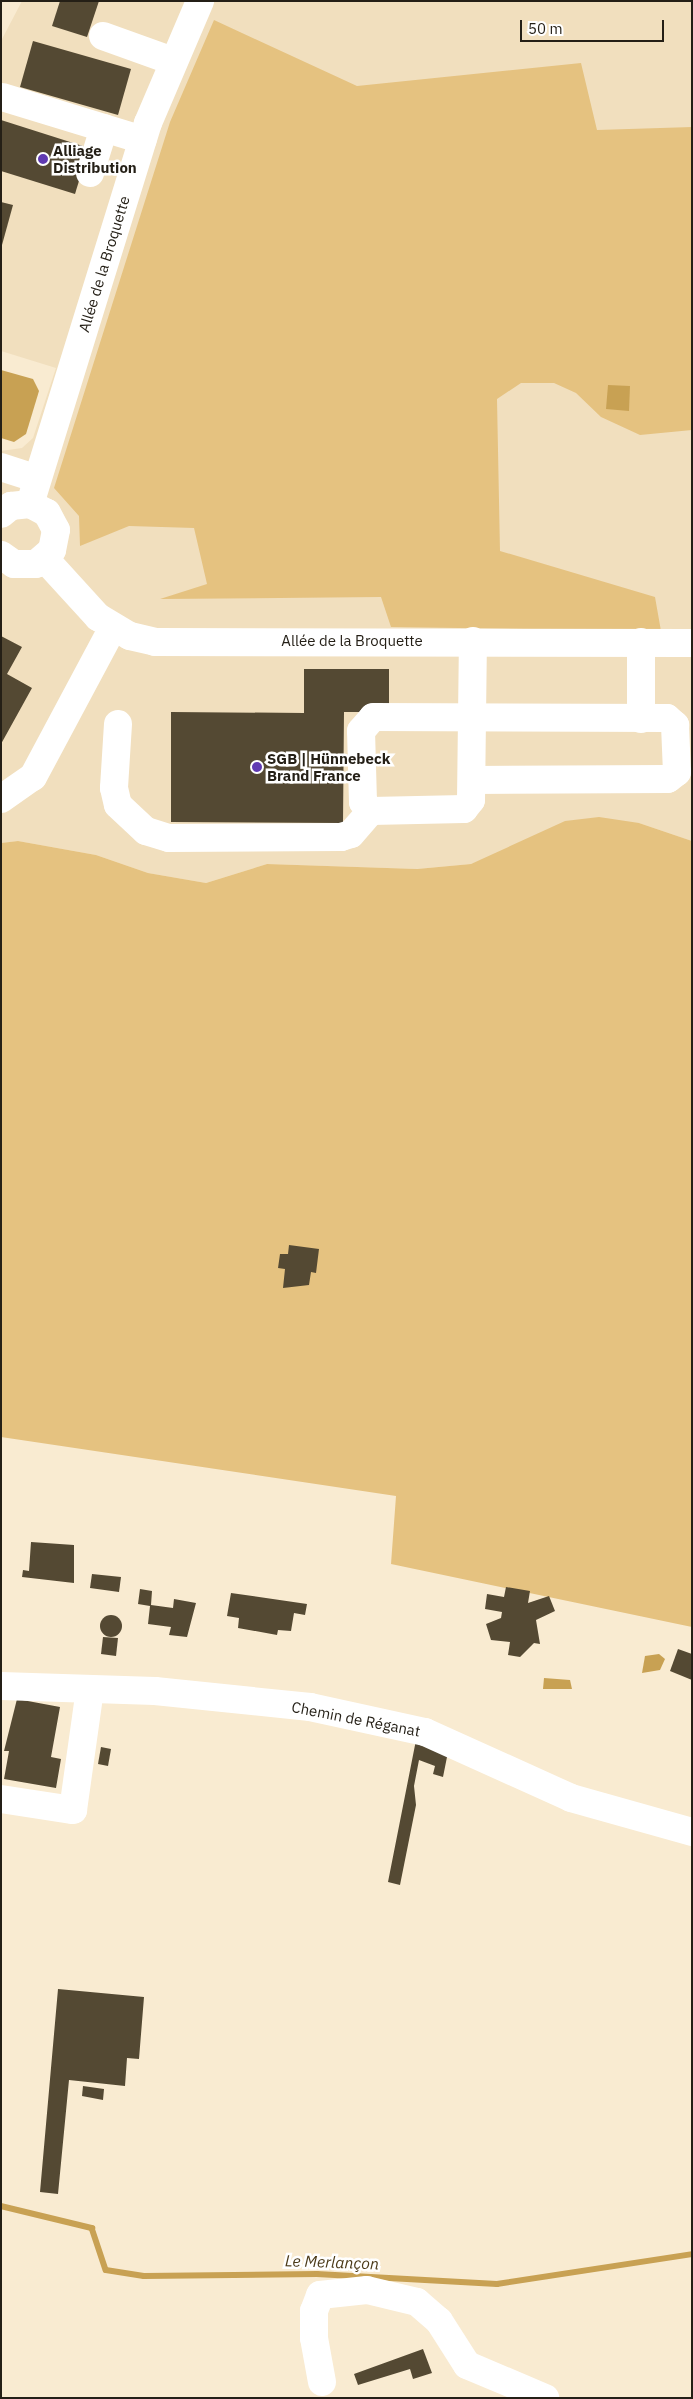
<!DOCTYPE html>
<meta charset="utf-8">
<style>
body{margin:0}
#map{position:relative;width:693px;height:2399px;overflow:hidden;background:#f9ebd1;font-family:"IBM Plex Sans",sans-serif}
div>[style]{position:absolute}
.built>*{inset:0;background:#f1dfbe}
.green>*{inset:0;background:#e5c280}
.water>*{inset:0;background:#c8a153}
.stream>*{height:5.5px;margin:-2.75px;padding:0 2.75px;transform-origin:2.75px;border-radius:2.75px;background:#c8a153}
.building>*{inset:0;background:#544933}
.round{border-radius:50%}
.minor>*{height:28px;margin:-14px;padding:0 14px;transform-origin:14px;border-radius:14px;background:#fff}
.dots>*{width:14px;height:14px;translate:-50% -50%;box-sizing:border-box;border:2px solid #fff;border-radius:50%}
span{translate:-50% -50%;white-space:nowrap;text-align:center;line-height:1.15;-webkit-text-stroke:5px #fff;paint-order:stroke}
.poi-label{font-size:15px;color:#241f16;font-weight:700}
.left{translate:0 -50%;text-align:left}
.street-label{font-size:15px;color:#241f16}
.water-label{font-size:16px;color:#4b3a19;font-style:italic}
.frame{position:absolute;inset:0;border:2px solid #241f16;pointer-events:none}
.scale{position:absolute;left:520px;top:20px;width:144px;height:22px;box-sizing:border-box;border:2px solid #241f16;border-top:0;padding-left:6px;font-size:15px;line-height:18px;white-space:nowrap;color:#241f16;-webkit-text-stroke:4px #fff;paint-order:stroke}
</style>
<div id="map">
<div class="built">
<i style="clip-path:polygon(22px 1px,692px 1px,692px 841px,639px 823px,511px 849px,471px 864px,417px 869px,267px 864px,206px 883px,148px 873px,96px 855px,18px 841px,1px 843px,1px 451px,22px 448px,33px 438px,56px 368px,1px 351px,1px 41px)"></i>
</div>
<div class="green">
<i style="clip-path:polygon(214px 20px,357px 86px,581px 63px,597px 130px,692px 127px,692px 430px,640px 435px,601px 417px,576px 393px,554px 383px,521px 383px,497px 399px,500px 551px,655px 597px,661px 631px,391px 627px,381px 597px,160px 599px,207px 584px,194px 528px,129px 526px,80px 546px,79px 516px,54px 488px,170px 122px)"></i>
<i style="clip-path:polygon(599px 817px,639px 823px,692px 841px,692px 1627px,391px 1564px,396px 1496px,1px 1437px,1px 843px,18px 841px,96px 855px,148px 873px,206px 883px,267px 864px,417px 869px,471px 864px,565px 821px)"></i>
</div>
<div class="water">
<i style="clip-path:polygon(1px 370px,33px 379px,39px 391px,26px 434px,14px 442px,1px 438px)"></i>
<i style="clip-path:polygon(608px 385px,630px 386px,629px 411px,606px 409px)"></i>
<i style="clip-path:polygon(659px 1654px,665px 1659px,660px 1670px,642px 1673px,645px 1656px)"></i>
<i style="clip-path:polygon(544px 1678px,570px 1680px,572px 1689px,543px 1689px)"></i>
</div>
<div class="stream">
<i style="left:1px;top:2206px;width:94px;rotate:13.6deg"></i>
<i style="left:92px;top:2228px;width:44px;rotate:71.6deg"></i>
<i style="left:106px;top:2270px;width:38px;rotate:9deg"></i>
<i style="left:144px;top:2276px;width:173px;rotate:-0.7deg"></i>
<i style="left:317px;top:2274px;width:180px;rotate:3.2deg"></i>
<i style="left:497px;top:2284px;width:197px;rotate:-8.7deg"></i>
</div>
<div class="building">
<i style="clip-path:polygon(60px 1px,99px 1px,87px 37px,52px 26px)"></i>
<i style="clip-path:polygon(33px 41px,131px 69px,118px 115px,20px 87px)"></i>
<i style="clip-path:polygon(1px 120px,89px 148px,75px 194px,1px 171px)"></i>
<i style="clip-path:polygon(1px 202px,13px 205px,2px 245px,1px 245px)"></i>
<i style="clip-path:polygon(1px 636px,22px 647px,7px 674px,32px 688px,1px 744px)"></i>
<i style="clip-path:polygon(304px 669px,389px 669px,389px 712px,344px 712px,343px 823px,171px 822px,171px 712px,304px 713px)"></i>
<i style="clip-path:polygon(289px 1245px,319px 1249px,316px 1273px,311px 1272px,309px 1285px,283px 1288px,285px 1269px,278px 1268px,280px 1254px,288px 1254px)"></i>
<i style="clip-path:polygon(31px 1542px,74px 1545px,74px 1583px,22px 1577px,23px 1570px,29px 1571px)"></i>
<i style="clip-path:polygon(92px 1574px,121px 1577px,119px 1592px,90px 1588px)"></i>
<i style="clip-path:polygon(506px 1587px,530px 1591px,528px 1603px,549px 1596px,555px 1611px,536px 1620px,540px 1644px,534px 1643px,520px 1657px,508px 1655px,510px 1642px,491px 1640px,486px 1624px,501px 1618px,502px 1612px,485px 1609px,487px 1594px,504px 1597px)"></i>
<i style="clip-path:polygon(140px 1589px,152px 1591px,151px 1605px,173px 1608px,174px 1599px,196px 1603px,187px 1637px,169px 1635px,171px 1627px,148px 1624px,150px 1606px,138px 1604px)"></i>
<i style="clip-path:polygon(231px 1593px,307px 1604px,305px 1615px,294px 1613px,291px 1631px,278px 1630px,277px 1635px,238px 1628px,239px 1618px,227px 1616px)"></i>
<i class="round" style="left:100px;top:1615px;width:22px;height:22px"></i>
<i style="clip-path:polygon(103px 1637px,118px 1638px,116px 1656px,101px 1654px)"></i>
<i style="clip-path:polygon(678px 1649px,692px 1654px,692px 1680px,670px 1671px)"></i>
<i style="clip-path:polygon(17px 1699px,60px 1707px,51px 1757px,61px 1759px,56px 1788px,4px 1779px,9px 1751px,4px 1751px)"></i>
<i style="clip-path:polygon(416px 1740px,448px 1752px,443px 1777px,433px 1774px,435px 1766px,419px 1760px,414px 1786px,416px 1805px,400px 1885px,388px 1882px)"></i>
<i style="clip-path:polygon(101px 1747px,111px 1749px,108px 1766px,98px 1764px)"></i>
<i style="clip-path:polygon(58px 1989px,144px 1997px,139px 2059px,127px 2058px,125px 2086px,69px 2080px,58px 2194px,40px 2192px)"></i>
<i style="clip-path:polygon(83px 2086px,104px 2089px,103px 2100px,82px 2096px)"></i>
<i style="clip-path:polygon(423px 2349px,432px 2373px,413px 2379px,410px 2369px,358px 2385px,354px 2374px)"></i>
</div>
<div class="minor">
<i style="left:103px;top:36px;width:74px;rotate:19.7deg"></i>
<i style="left:2px;top:97px;width:147px;rotate:17deg"></i>
<i style="left:90px;top:173px;width:47px;rotate:-72.7deg"></i>
<i style="left:1px;top:467px;width:38px;rotate:18deg"></i>
<i style="left:30px;top:504px;width:399px;rotate:-72.8deg"></i>
<i style="left:148px;top:123px;width:133px;rotate:-66.9deg"></i>
<i style="left:1px;top:514px;width:13px;rotate:-39deg"></i>
<i style="left:11px;top:506px;width:19px;rotate:-6deg"></i>
<i style="left:30px;top:504px;width:19px;rotate:28deg"></i>
<i style="left:47px;top:513px;width:19px;rotate:62deg"></i>
<i style="left:56px;top:530px;width:20px;rotate:101deg"></i>
<i style="left:52px;top:550px;width:21px;rotate:139deg"></i>
<i style="left:36px;top:564px;width:22px;rotate:180deg"></i>
<i style="left:14px;top:564px;width:16px;rotate:-145deg"></i>
<i style="left:45px;top:559px;width:79px;rotate:47.6deg"></i>
<i style="left:98px;top:617px;width:37px;rotate:31deg"></i>
<i style="left:130px;top:636px;width:26px;rotate:13deg"></i>
<i style="left:155px;top:642px;width:537px;rotate:0.11deg"></i>
<i style="left:641px;top:719px;width:77px;rotate:-90deg"></i>
<i style="left:118px;top:724px;width:64px;rotate:93.6deg"></i>
<i style="left:114px;top:788px;width:17px;rotate:77deg"></i>
<i style="left:118px;top:805px;width:38px;rotate:43deg"></i>
<i style="left:146px;top:831px;width:24px;rotate:17deg"></i>
<i style="left:169px;top:838px;width:172px;rotate:-0.3deg"></i>
<i style="left:341px;top:837px;width:10px;rotate:-17deg"></i>
<i style="left:351px;top:834px;width:30px;rotate:-49deg"></i>
<i style="left:371px;top:811px;width:93px;rotate:-1.2deg"></i>
<i style="left:464px;top:809px;width:11px;rotate:-52deg"></i>
<i style="left:471px;top:800px;width:159px;rotate:-89.3deg"></i>
<i style="left:1px;top:799px;width:39px;rotate:-35deg"></i>
<i style="left:33px;top:777px;width:170px;rotate:-61.9deg"></i>
<i style="left:371px;top:811px;width:12px;rotate:-132deg"></i>
<i style="left:363px;top:802px;width:71px;rotate:-91.6deg"></i>
<i style="left:361px;top:731px;width:18px;rotate:-49deg"></i>
<i style="left:373px;top:717px;width:294px;rotate:0.2deg"></i>
<i style="left:667px;top:718px;width:11px;rotate:41deg"></i>
<i style="left:675px;top:725px;width:47px;rotate:87.6deg"></i>
<i style="left:677px;top:772px;width:11px;rotate:142deg"></i>
<i style="left:668px;top:779px;width:196px;rotate:179.7deg"></i>
<i style="left:1px;top:1686px;width:154px;rotate:1.9deg"></i>
<i style="left:155px;top:1691px;width:156px;rotate:5.9deg"></i>
<i style="left:310px;top:1707px;width:118px;rotate:12.3deg"></i>
<i style="left:425px;top:1732px;width:160px;rotate:24.3deg"></i>
<i style="left:571px;top:1798px;width:126px;rotate:15.7deg"></i>
<i style="left:1px;top:1799px;width:73px;rotate:8.7deg"></i>
<i style="left:73px;top:1810px;width:122px;rotate:-82deg"></i>
<i style="left:322px;top:2382px;width:45px;rotate:-100.3deg"></i>
<i style="left:314px;top:2338px;width:27px;rotate:-90deg"></i>
<i style="left:314px;top:2311px;width:17px;rotate:-69deg"></i>
<i style="left:320px;top:2295px;width:47px;rotate:-6.1deg"></i>
<i style="left:367px;top:2290px;width:51px;rotate:13.5deg"></i>
<i style="left:417px;top:2302px;width:29px;rotate:41deg"></i>
<i style="left:439px;top:2321px;width:52px;rotate:57.5deg"></i>
<i style="left:467px;top:2365px;width:85px;rotate:22.9deg"></i>
</div>
<div class="dots">
<i style="left:43px;top:159px;background:#603ab2"></i>
<i style="left:257px;top:767px;background:#603ab2"></i>
</div>
<div class="poi-label">
<span class="left" style="left:53px;top:159px">Alliage<br>Distribution</span>
<span class="left" style="left:267px;top:767px">SGB | Hünnebeck<br>Brand France</span>
</div>
<div class="street-label">
<span style="left:104px;top:264px;rotate:-73deg">Allée de la Broquette</span>
<span style="left:352px;top:641px">Allée de la Broquette</span>
<span style="left:356px;top:1719px;rotate:11deg">Chemin de Réganat</span>
</div>
<div class="water-label">
<span style="left:332px;top:2262px;rotate:2deg">Le Merlançon</span>
</div>
<div class="frame"></div>
<div class="scale">50 m</div>
</div>
